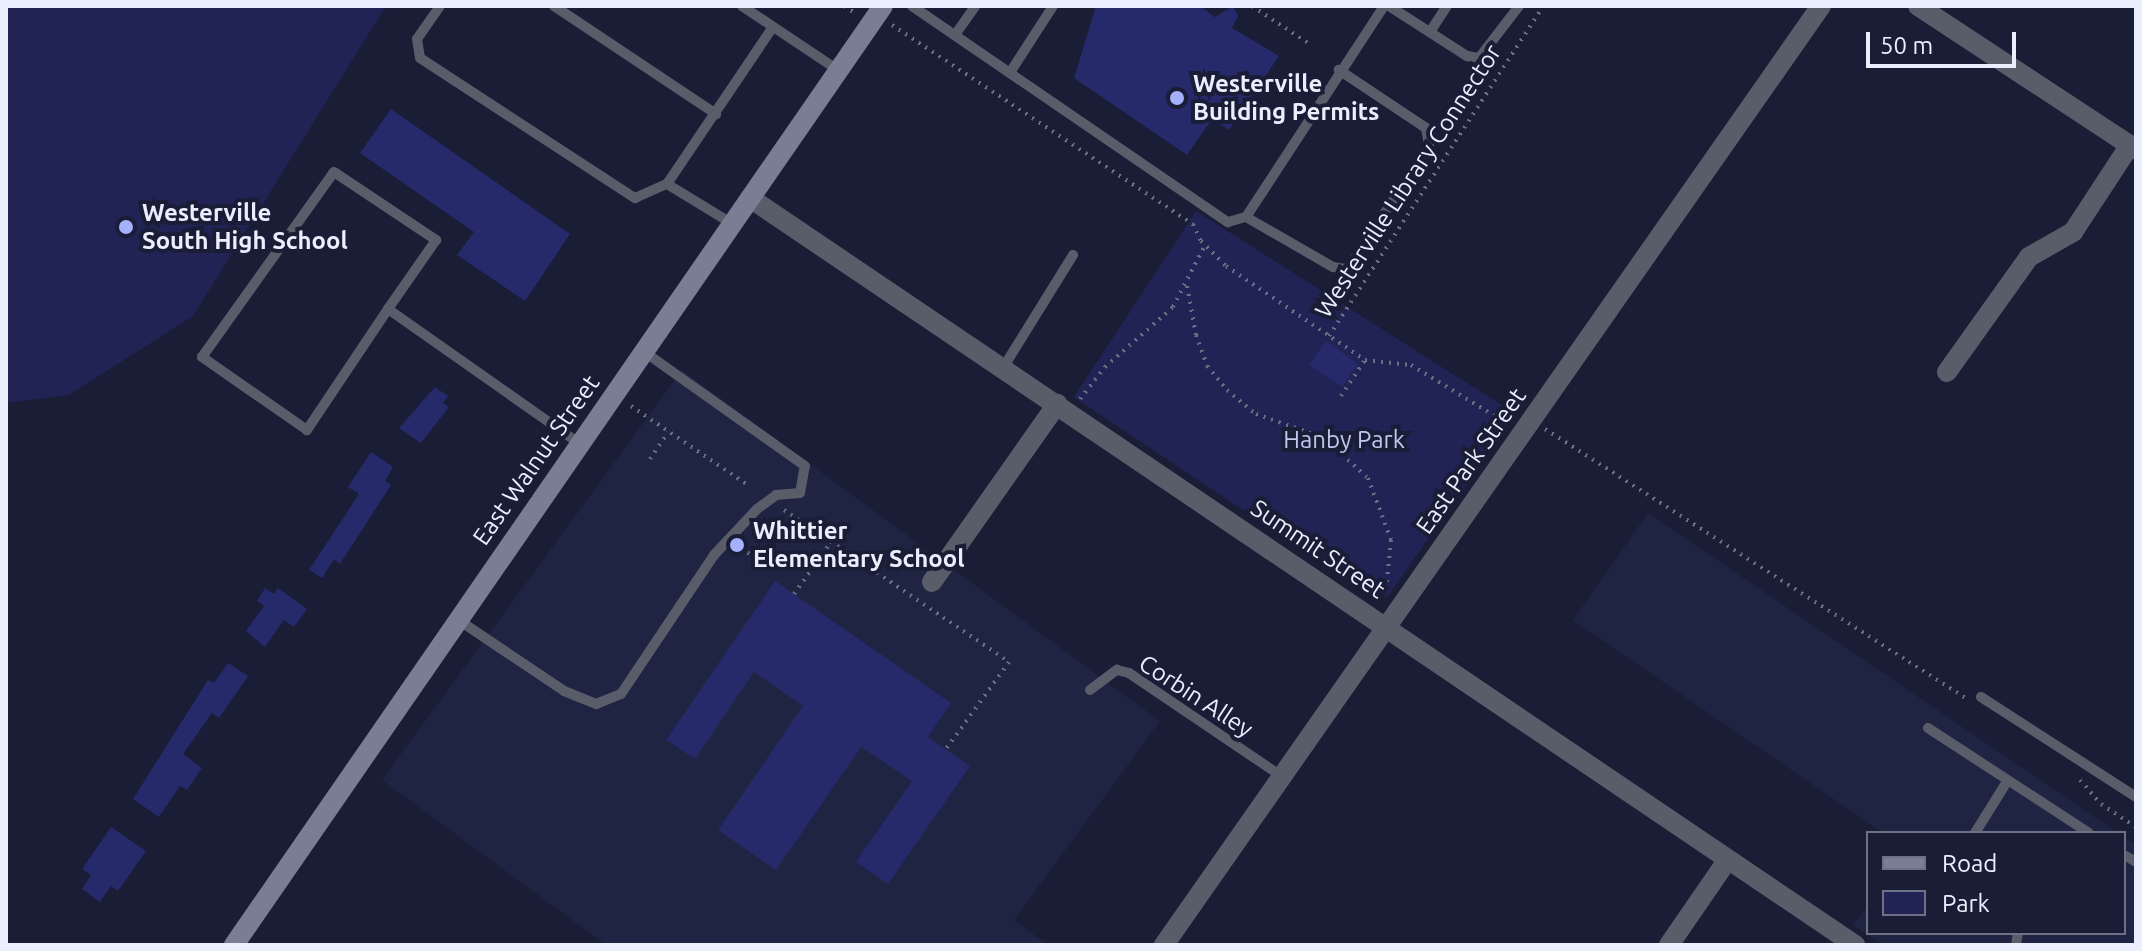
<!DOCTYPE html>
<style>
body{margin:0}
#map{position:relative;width:2142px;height:951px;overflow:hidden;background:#191d36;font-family:Ubuntu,sans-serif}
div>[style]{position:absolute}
.built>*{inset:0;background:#1f2443}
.green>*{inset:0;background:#202354}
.building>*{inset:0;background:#26296a}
.path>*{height:4px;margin-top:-2px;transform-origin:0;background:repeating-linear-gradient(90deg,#6b6f83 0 2px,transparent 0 8px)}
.service>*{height:10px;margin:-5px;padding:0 5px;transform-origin:5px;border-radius:5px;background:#595c69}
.minor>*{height:20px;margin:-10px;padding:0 10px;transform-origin:10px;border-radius:10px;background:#595c69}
.secondary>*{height:20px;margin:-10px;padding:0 10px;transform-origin:10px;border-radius:10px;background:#7a7e94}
.dots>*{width:22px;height:22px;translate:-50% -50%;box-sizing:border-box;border:4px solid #191d36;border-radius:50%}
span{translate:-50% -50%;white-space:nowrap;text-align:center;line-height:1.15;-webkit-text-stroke:8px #191d36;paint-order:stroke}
.poi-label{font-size:24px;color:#ebeffd;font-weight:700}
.left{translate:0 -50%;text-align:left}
.street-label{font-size:24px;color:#ebeffd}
.park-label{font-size:24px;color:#c0c8f0}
.frame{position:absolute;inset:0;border:8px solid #ebeffd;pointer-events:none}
.legend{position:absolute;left:1866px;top:831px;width:260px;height:104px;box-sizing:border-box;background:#191d36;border:2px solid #6d7186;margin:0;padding:10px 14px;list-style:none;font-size:24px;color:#ebeffd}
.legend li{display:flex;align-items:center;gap:16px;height:40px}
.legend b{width:40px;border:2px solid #6d7186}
.scale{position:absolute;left:1866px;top:32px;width:150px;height:36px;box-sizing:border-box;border:4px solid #ebeffd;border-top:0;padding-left:10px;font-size:24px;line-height:28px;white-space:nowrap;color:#ebeffd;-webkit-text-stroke:6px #191d36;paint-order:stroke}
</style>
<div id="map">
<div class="built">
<i style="clip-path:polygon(682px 370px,1160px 721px,1014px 920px,1048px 945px,606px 945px,382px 780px)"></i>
<i style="clip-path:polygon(1648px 513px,2118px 833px,1883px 833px,1573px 620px)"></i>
<i style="clip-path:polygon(2124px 837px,2136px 845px,2136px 945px,1883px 945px,1853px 925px,1868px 906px,1868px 933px,2124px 933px)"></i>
</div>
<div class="green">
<i style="clip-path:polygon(6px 6px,386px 6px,193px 316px,69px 395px,6px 403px)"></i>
<i style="clip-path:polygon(1196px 211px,1516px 414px,1388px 596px,1375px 598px,1074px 397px)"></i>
</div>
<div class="building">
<i style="clip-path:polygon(1096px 6px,1200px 6px,1215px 17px,1233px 6px,1238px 16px,1232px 28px,1279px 56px,1229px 130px,1212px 119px,1187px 155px,1074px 78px)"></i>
<i style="clip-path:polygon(391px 109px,570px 234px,525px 301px,457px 255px,474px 232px,360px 153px)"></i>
<i style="clip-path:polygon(1326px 341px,1358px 364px,1342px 387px,1309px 365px)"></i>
<i style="clip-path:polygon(435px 387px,448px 396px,443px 403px,449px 407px,421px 443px,399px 428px)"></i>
<i style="clip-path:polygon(371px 452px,393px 467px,385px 481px,391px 485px,340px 564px,334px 559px,322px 578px,309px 570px,359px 494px,348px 487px)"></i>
<i style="clip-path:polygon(775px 581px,951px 703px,928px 737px,970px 766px,888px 884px,856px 862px,912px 781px,861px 747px,776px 870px,718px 830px,803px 706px,754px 672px,695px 759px,666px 740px)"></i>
<i style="clip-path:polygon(265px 588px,274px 594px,278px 588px,307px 609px,294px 627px,284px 620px,265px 647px,246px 631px,264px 606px,257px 601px)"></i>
<i style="clip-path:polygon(228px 663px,248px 676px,219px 718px,212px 713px,183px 754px,202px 768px,187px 790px,180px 786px,159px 817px,133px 799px,208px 680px,214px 683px)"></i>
<i style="clip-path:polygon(111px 827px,146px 851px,118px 891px,111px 886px,100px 902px,82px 889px,91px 875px,82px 869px)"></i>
</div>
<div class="path">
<i style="left:844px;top:6px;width:15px;rotate:32deg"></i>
<i style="left:1252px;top:6px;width:71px;rotate:33.5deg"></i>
<i style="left:892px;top:25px;width:361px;rotate:33.5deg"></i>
<i style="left:1193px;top:224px;width:19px;rotate:65deg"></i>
<i style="left:1201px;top:241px;width:35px;rotate:45deg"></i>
<i style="left:1226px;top:266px;width:168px;rotate:34.1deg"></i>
<i style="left:1365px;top:360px;width:46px;rotate:6.2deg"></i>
<i style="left:1411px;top:365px;width:114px;rotate:31.3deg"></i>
<i style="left:1187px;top:286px;width:50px;rotate:79.6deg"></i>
<i style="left:1196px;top:335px;width:33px;rotate:70deg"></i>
<i style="left:1207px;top:366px;width:31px;rotate:50deg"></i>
<i style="left:1227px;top:390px;width:38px;rotate:40deg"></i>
<i style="left:1256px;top:414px;width:72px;rotate:19.4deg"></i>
<i style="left:1324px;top:438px;width:59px;rotate:42.3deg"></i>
<i style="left:1368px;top:478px;width:66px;rotate:69.6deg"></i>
<i style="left:1391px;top:540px;width:51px;rotate:95.6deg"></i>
<i style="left:1329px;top:336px;width:393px;rotate:-57deg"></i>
<i style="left:1341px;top:396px;width:43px;rotate:-56.3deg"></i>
<i style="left:1080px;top:399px;width:41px;rotate:-52deg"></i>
<i style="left:1105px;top:367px;width:91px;rotate:-41.4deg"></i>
<i style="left:1173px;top:307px;width:70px;rotate:-62.7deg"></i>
<i style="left:631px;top:406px;width:143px;rotate:34.1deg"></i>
<i style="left:1545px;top:429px;width:500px;rotate:32.6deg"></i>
<i style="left:650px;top:459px;width:32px;rotate:-56deg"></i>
<i style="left:784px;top:510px;width:272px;rotate:34deg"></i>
<i style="left:1009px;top:662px;width:107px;rotate:125.9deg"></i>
<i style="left:741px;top:548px;width:38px;rotate:35deg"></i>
<i style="left:794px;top:594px;width:64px;rotate:-54.6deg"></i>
<i style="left:2080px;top:780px;width:32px;rotate:49deg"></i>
<i style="left:2101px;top:804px;width:42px;rotate:33.3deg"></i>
</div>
<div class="service">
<i style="left:440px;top:6px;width:40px;rotate:124.9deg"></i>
<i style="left:417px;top:39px;width:19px;rotate:81deg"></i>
<i style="left:420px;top:58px;width:257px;rotate:33.1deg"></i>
<i style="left:635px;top:198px;width:35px;rotate:-24deg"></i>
<i style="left:667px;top:184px;width:189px;rotate:-56deg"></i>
<i style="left:554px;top:6px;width:195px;rotate:33.7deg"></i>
<i style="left:742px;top:6px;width:115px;rotate:33.7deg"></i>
<i style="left:912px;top:6px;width:383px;rotate:34.4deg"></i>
<i style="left:1228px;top:222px;width:19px;rotate:-16deg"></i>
<i style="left:1246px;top:217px;width:252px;rotate:-56.8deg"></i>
<i style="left:1389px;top:6px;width:93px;rotate:32.7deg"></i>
<i style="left:1467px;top:56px;width:12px;rotate:9deg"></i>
<i style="left:1479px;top:58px;width:66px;rotate:-52.4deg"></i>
<i style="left:1430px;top:32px;width:31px;rotate:-57deg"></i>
<i style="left:955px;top:35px;width:35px;rotate:-55deg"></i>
<i style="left:1011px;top:71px;width:77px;rotate:-57.1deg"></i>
<i style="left:667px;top:184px;width:75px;rotate:31.4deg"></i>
<i style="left:1246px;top:217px;width:100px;rotate:29.9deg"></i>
<i style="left:1333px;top:267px;width:15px;rotate:8deg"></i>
<i style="left:1348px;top:269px;width:148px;rotate:-56.8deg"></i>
<i style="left:1429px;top:145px;width:17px;rotate:-100deg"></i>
<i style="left:1426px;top:128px;width:105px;rotate:-146.3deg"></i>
<i style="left:388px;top:309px;width:146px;rotate:123.8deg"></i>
<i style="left:307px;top:430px;width:128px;rotate:-145.2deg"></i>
<i style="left:202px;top:357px;width:227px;rotate:-54.5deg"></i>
<i style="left:334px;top:172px;width:123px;rotate:33.7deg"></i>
<i style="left:436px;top:240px;width:84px;rotate:124.8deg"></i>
<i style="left:388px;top:309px;width:233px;rotate:35.1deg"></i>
<i style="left:1003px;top:368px;width:133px;rotate:-58.2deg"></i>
<i style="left:457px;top:619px;width:129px;rotate:33.9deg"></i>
<i style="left:564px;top:691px;width:35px;rotate:22deg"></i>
<i style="left:596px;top:704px;width:27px;rotate:-22deg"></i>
<i style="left:621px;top:694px;width:167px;rotate:-56.2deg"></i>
<i style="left:714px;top:555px;width:63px;rotate:-46.9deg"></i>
<i style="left:757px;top:509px;width:24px;rotate:-36deg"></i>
<i style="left:776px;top:495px;width:24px;rotate:-5deg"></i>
<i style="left:800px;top:493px;width:27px;rotate:-80deg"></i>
<i style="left:805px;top:466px;width:199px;rotate:-144.6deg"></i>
<i style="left:1090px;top:690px;width:34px;rotate:-37deg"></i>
<i style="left:1117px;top:670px;width:12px;rotate:14deg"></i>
<i style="left:1129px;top:673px;width:184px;rotate:34.1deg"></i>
<i style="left:1981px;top:697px;width:184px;rotate:32.8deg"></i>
<i style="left:1928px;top:728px;width:192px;rotate:33.1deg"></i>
<i style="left:1975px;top:833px;width:62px;rotate:-58.1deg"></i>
<i style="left:2124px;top:855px;width:14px;rotate:30deg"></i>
<i style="left:2016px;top:945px;width:12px;rotate:-81deg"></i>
</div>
<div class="minor">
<i style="left:1918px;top:6px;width:261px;rotate:33.3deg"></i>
<i style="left:750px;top:198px;width:1334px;rotate:34.06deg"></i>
<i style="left:1947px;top:372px;width:141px;rotate:-54.5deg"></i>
<i style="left:2029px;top:257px;width:51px;rotate:-29.6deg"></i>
<i style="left:2073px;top:232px;width:104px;rotate:-56.8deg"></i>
<i style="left:932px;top:582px;width:218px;rotate:-54.9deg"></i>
<i style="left:1164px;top:945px;width:1146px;rotate:-55.02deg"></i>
<i style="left:1669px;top:945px;width:104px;rotate:-55.5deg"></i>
</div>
<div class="secondary">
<i style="left:234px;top:945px;width:1141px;rotate:-55.35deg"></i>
</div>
<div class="dots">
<i style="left:1177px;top:98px;background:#a5b1fc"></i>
<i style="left:126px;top:227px;background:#a5b1fc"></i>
<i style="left:737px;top:545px;background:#a5b1fc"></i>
</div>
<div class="poi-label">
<span class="left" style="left:1193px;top:98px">Westerville<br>Building Permits</span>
<span class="left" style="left:142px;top:227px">Westerville<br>South High School</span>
<span class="left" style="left:753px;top:545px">Whittier<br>Elementary School</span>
</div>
<div class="street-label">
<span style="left:1408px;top:181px;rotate:-57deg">Westerville Library Connector</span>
<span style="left:536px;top:460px;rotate:-55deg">East Walnut Street</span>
<span style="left:1471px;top:461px;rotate:-55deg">East Park Street</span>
<span style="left:1318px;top:549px;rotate:34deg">Summit Street</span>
<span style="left:1196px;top:696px;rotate:33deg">Corbin Alley</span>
</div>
<div class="park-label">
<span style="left:1344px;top:440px">Hanby Park</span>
</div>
<div class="frame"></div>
<ul class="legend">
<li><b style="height:10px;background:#7a7e94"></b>Road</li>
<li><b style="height:22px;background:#202354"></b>Park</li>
</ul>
<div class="scale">50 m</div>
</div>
